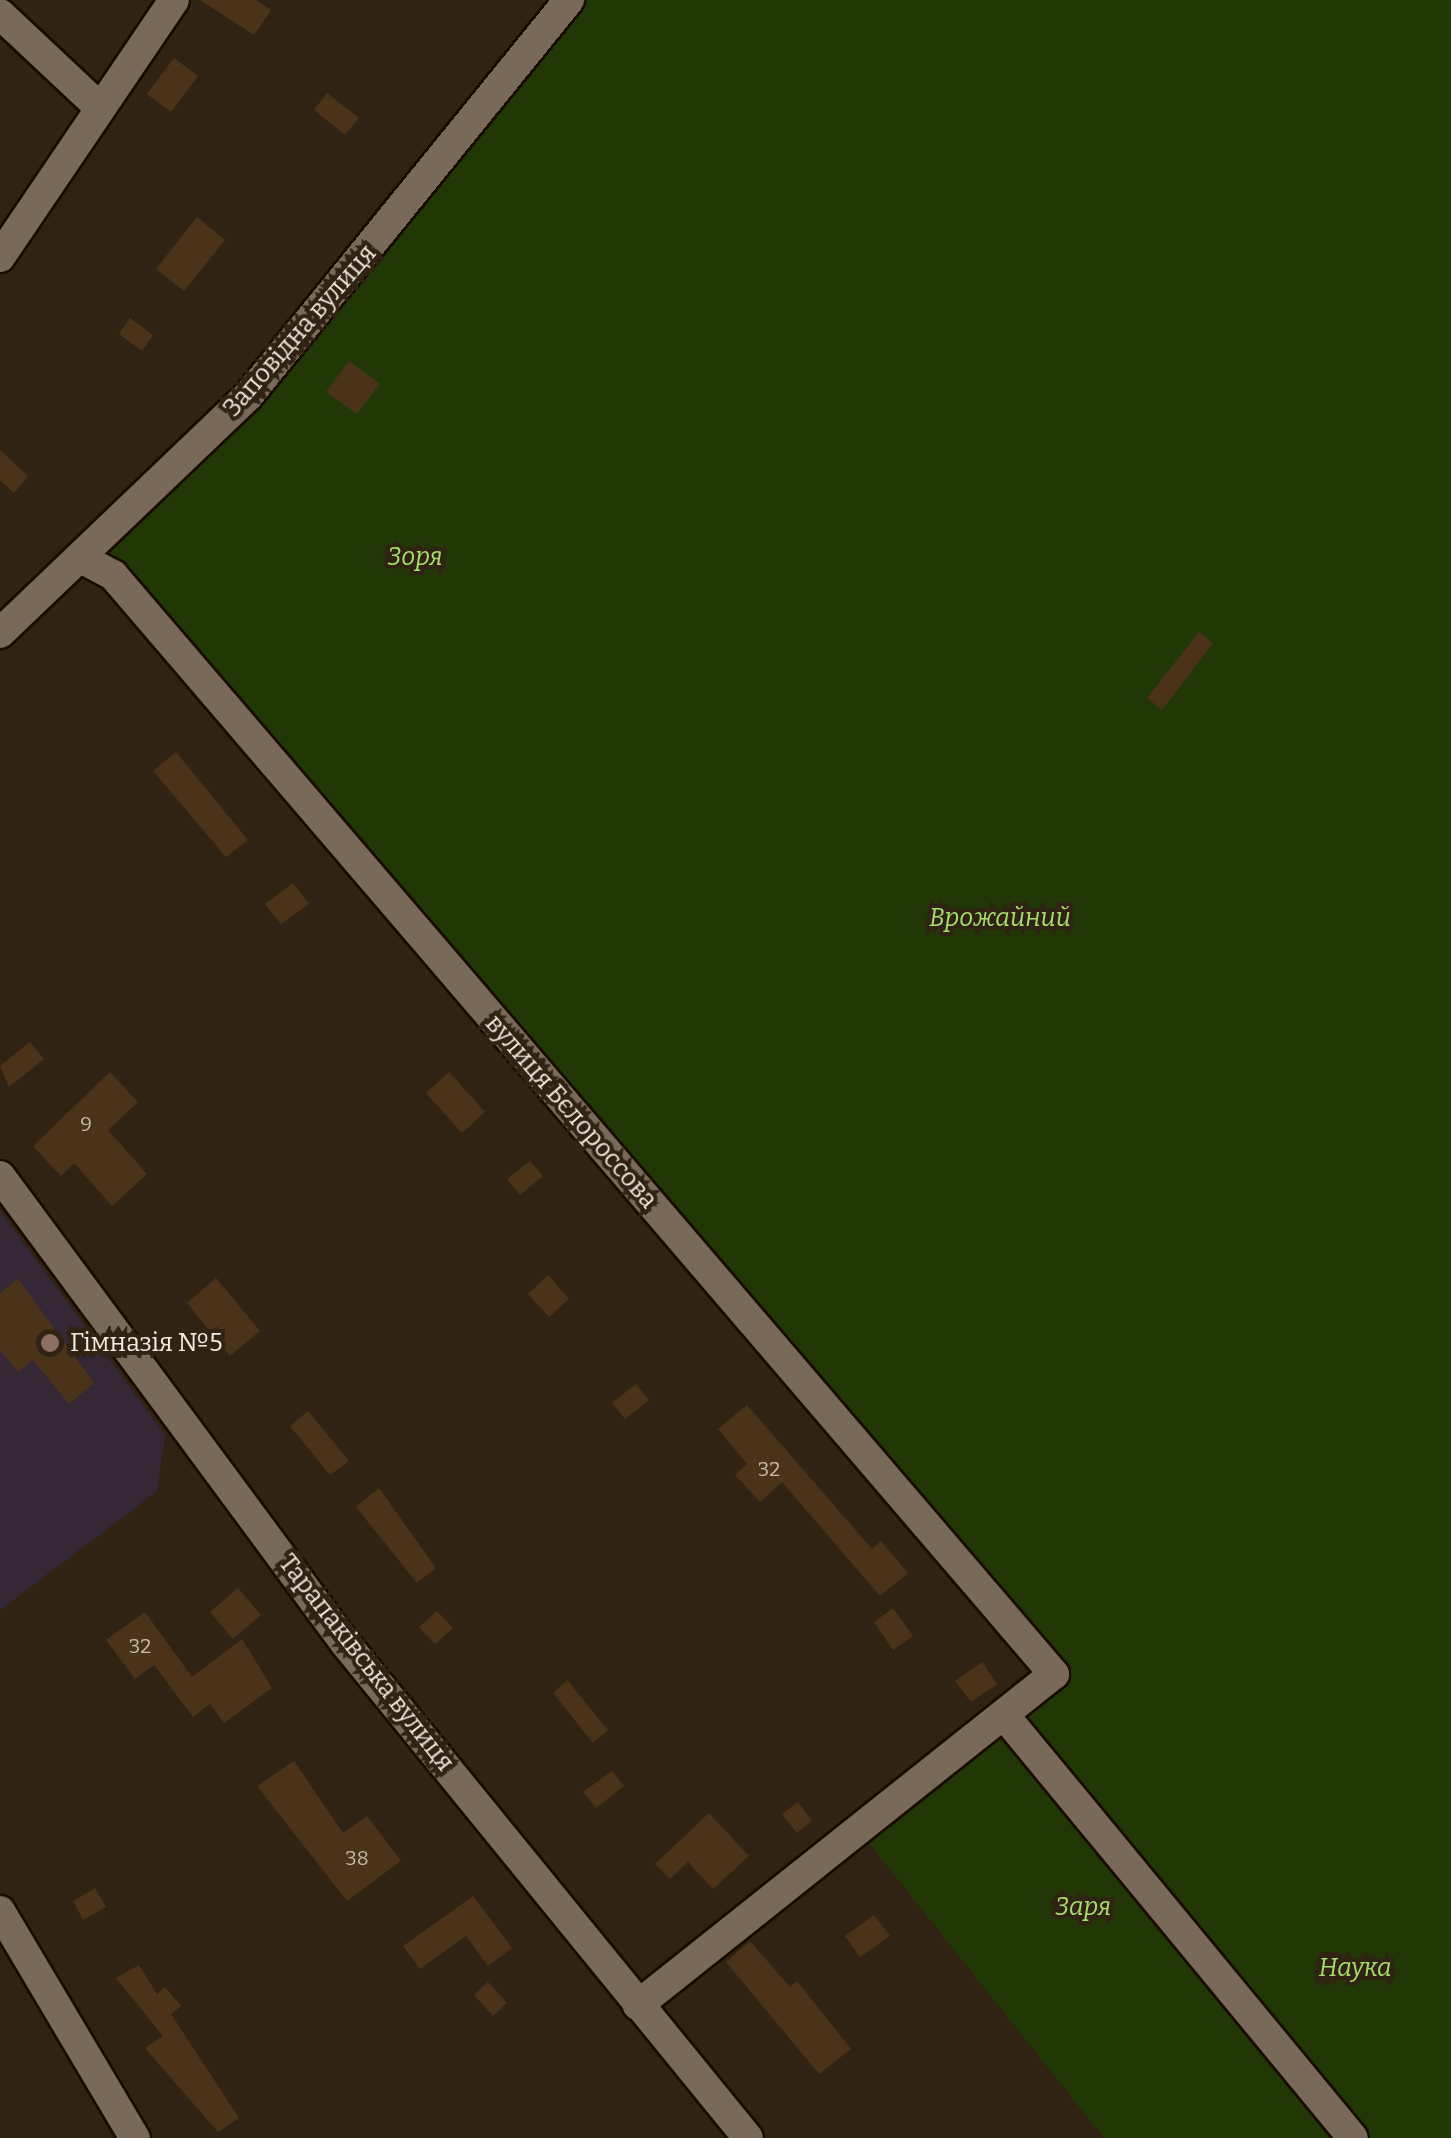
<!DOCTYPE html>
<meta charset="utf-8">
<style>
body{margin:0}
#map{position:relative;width:1451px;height:2138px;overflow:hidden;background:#302314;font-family:Bitter,serif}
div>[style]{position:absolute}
.education>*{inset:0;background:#352836}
.green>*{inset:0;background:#223706}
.building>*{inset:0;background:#4a3319}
.roads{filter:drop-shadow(2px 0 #180c01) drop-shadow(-2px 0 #180c01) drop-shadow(0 2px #180c01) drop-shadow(0 -2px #180c01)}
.minor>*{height:30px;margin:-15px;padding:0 15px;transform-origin:15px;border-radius:15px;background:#796958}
.dots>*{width:28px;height:28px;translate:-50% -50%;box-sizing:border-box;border:5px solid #302314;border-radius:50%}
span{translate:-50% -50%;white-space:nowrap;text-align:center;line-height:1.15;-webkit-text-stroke:8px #302314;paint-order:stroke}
.number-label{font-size:20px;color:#c6baac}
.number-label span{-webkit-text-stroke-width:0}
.street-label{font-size:25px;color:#f0e7dd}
.park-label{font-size:25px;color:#a6de6a;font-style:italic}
.poi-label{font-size:25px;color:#f0e7dd}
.left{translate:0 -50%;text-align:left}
</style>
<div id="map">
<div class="education">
<i style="clip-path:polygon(0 1211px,165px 1435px,157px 1491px,0 1610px)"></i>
</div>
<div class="green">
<i style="clip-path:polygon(569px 0,1451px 0,1451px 2138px,1104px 2138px,860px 1832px,1058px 1680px,81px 558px,157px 489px)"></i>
</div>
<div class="building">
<i style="clip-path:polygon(200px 0,256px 0,271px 10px,254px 35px)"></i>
<i style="clip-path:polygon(174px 58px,198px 76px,171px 112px,147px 94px)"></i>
<i style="clip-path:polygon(327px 93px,359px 118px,345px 135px,314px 110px)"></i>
<i style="clip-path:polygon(197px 217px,225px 240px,184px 291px,156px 269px)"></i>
<i style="clip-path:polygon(130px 318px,153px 335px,142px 351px,119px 334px)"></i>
<i style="clip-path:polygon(349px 361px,380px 384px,357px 414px,326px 392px)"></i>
<i style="clip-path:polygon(0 450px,28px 476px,14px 493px,0 480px)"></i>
<i style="clip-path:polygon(1199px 632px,1213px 643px,1162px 710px,1147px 698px)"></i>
<i style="clip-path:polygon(176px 752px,248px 840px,226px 857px,153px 771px)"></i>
<i style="clip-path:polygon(293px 883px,309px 904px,281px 924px,265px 904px)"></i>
<i style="clip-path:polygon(30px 1042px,44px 1059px,9px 1087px,0 1066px)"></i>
<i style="clip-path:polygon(110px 1072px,138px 1102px,108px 1130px,147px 1174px,112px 1206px,74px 1163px,61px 1176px,33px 1146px)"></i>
<i style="clip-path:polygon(449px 1072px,485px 1112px,462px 1133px,426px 1093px)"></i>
<i style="clip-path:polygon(530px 1161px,543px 1176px,520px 1195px,507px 1179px)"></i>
<i style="clip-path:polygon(548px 1275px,569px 1299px,549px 1317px,528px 1294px)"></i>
<i style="clip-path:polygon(216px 1278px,260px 1331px,230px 1356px,187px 1303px)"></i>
<i style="clip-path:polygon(18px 1279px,94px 1383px,69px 1404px,33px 1360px,18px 1372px,0 1350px,0 1293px)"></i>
<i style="clip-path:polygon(636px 1384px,649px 1400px,625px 1419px,612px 1403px)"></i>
<i style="clip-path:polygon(747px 1405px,872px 1549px,881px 1541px,908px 1573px,880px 1596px,782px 1482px,760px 1502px,735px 1475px,747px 1464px,718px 1429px)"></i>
<i style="clip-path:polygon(308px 1411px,349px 1461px,330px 1475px,290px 1426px)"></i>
<i style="clip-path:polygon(379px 1488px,436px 1568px,417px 1583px,356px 1507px)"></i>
<i style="clip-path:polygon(238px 1588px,261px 1615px,233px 1639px,210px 1612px)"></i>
<i style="clip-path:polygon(893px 1608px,913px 1636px,893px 1650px,874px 1622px)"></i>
<i style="clip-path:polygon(437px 1611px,453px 1628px,435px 1644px,419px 1627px)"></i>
<i style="clip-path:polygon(145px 1612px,192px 1677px,242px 1639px,272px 1688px,224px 1723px,210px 1704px,193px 1717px,154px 1665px,135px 1679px,106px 1640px)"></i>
<i style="clip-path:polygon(982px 1662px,997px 1684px,971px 1702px,955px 1681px)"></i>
<i style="clip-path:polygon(567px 1680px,608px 1730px,593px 1743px,553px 1693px)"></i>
<i style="clip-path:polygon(294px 1761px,343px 1833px,367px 1816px,401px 1861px,347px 1901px,257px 1786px)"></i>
<i style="clip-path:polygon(612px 1771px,624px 1786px,596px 1808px,583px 1792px)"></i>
<i style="clip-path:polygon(798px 1802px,812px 1821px,797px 1833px,782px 1814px)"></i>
<i style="clip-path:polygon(709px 1813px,749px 1856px,713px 1889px,688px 1862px,670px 1879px,655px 1864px)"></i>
<i style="clip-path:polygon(95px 1888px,106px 1907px,83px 1920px,73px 1901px)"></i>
<i style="clip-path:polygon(473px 1896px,512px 1948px,488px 1966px,466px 1936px,420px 1969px,403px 1946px)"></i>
<i style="clip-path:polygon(874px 1915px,890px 1936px,860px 1957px,845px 1936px)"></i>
<i style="clip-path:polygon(750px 1941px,790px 1987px,797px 1981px,851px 2049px,819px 2074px,726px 1962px)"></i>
<i style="clip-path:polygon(139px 1965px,157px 1994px,165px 1987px,181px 2006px,171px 2014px,239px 2118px,218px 2132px,145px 2048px,163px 2036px,116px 1978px)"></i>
<i style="clip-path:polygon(488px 1982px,507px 2003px,493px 2016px,474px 1995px)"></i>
</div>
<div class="roads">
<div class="minor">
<i style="left:0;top:14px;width:137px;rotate:43.2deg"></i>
<i style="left:0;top:257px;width:310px;rotate:-55.9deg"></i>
<i style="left:81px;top:558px;width:36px;rotate:28deg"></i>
<i style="left:113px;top:575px;width:1447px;rotate:49.43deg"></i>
<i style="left:1054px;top:1674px;width:532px;rotate:141.49deg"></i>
<i style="left:0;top:633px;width:343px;rotate:-43.7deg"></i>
<i style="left:248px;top:396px;width:510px;rotate:-50.97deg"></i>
<i style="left:0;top:1176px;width:581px;rotate:53.54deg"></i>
<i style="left:345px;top:1643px;width:638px;rotate:50.85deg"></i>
<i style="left:1004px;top:1715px;width:548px;rotate:50.48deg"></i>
<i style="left:0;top:1911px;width:264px;rotate:59.3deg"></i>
</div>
</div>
<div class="dots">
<i style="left:50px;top:1343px;background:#8d6e63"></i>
</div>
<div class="number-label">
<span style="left:86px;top:1124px">9</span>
<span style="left:769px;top:1469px">32</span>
<span style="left:140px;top:1646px">32</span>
<span style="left:357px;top:1858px">38</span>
</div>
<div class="street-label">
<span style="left:300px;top:331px;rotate:-49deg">Заповідна вулиця</span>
<span style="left:571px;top:1112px;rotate:49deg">вулиця Бєлороссова</span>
<span style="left:366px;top:1663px;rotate:52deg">Тарапаківська вулиця</span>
</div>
<div class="park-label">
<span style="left:415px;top:557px">Зоря</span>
<span style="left:1000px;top:918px">Врожайний</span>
<span style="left:1083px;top:1907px">Заря</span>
<span style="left:1355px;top:1968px">Наука</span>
</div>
<div class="poi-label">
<span class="left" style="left:70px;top:1343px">Гімназія №5</span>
</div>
</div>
